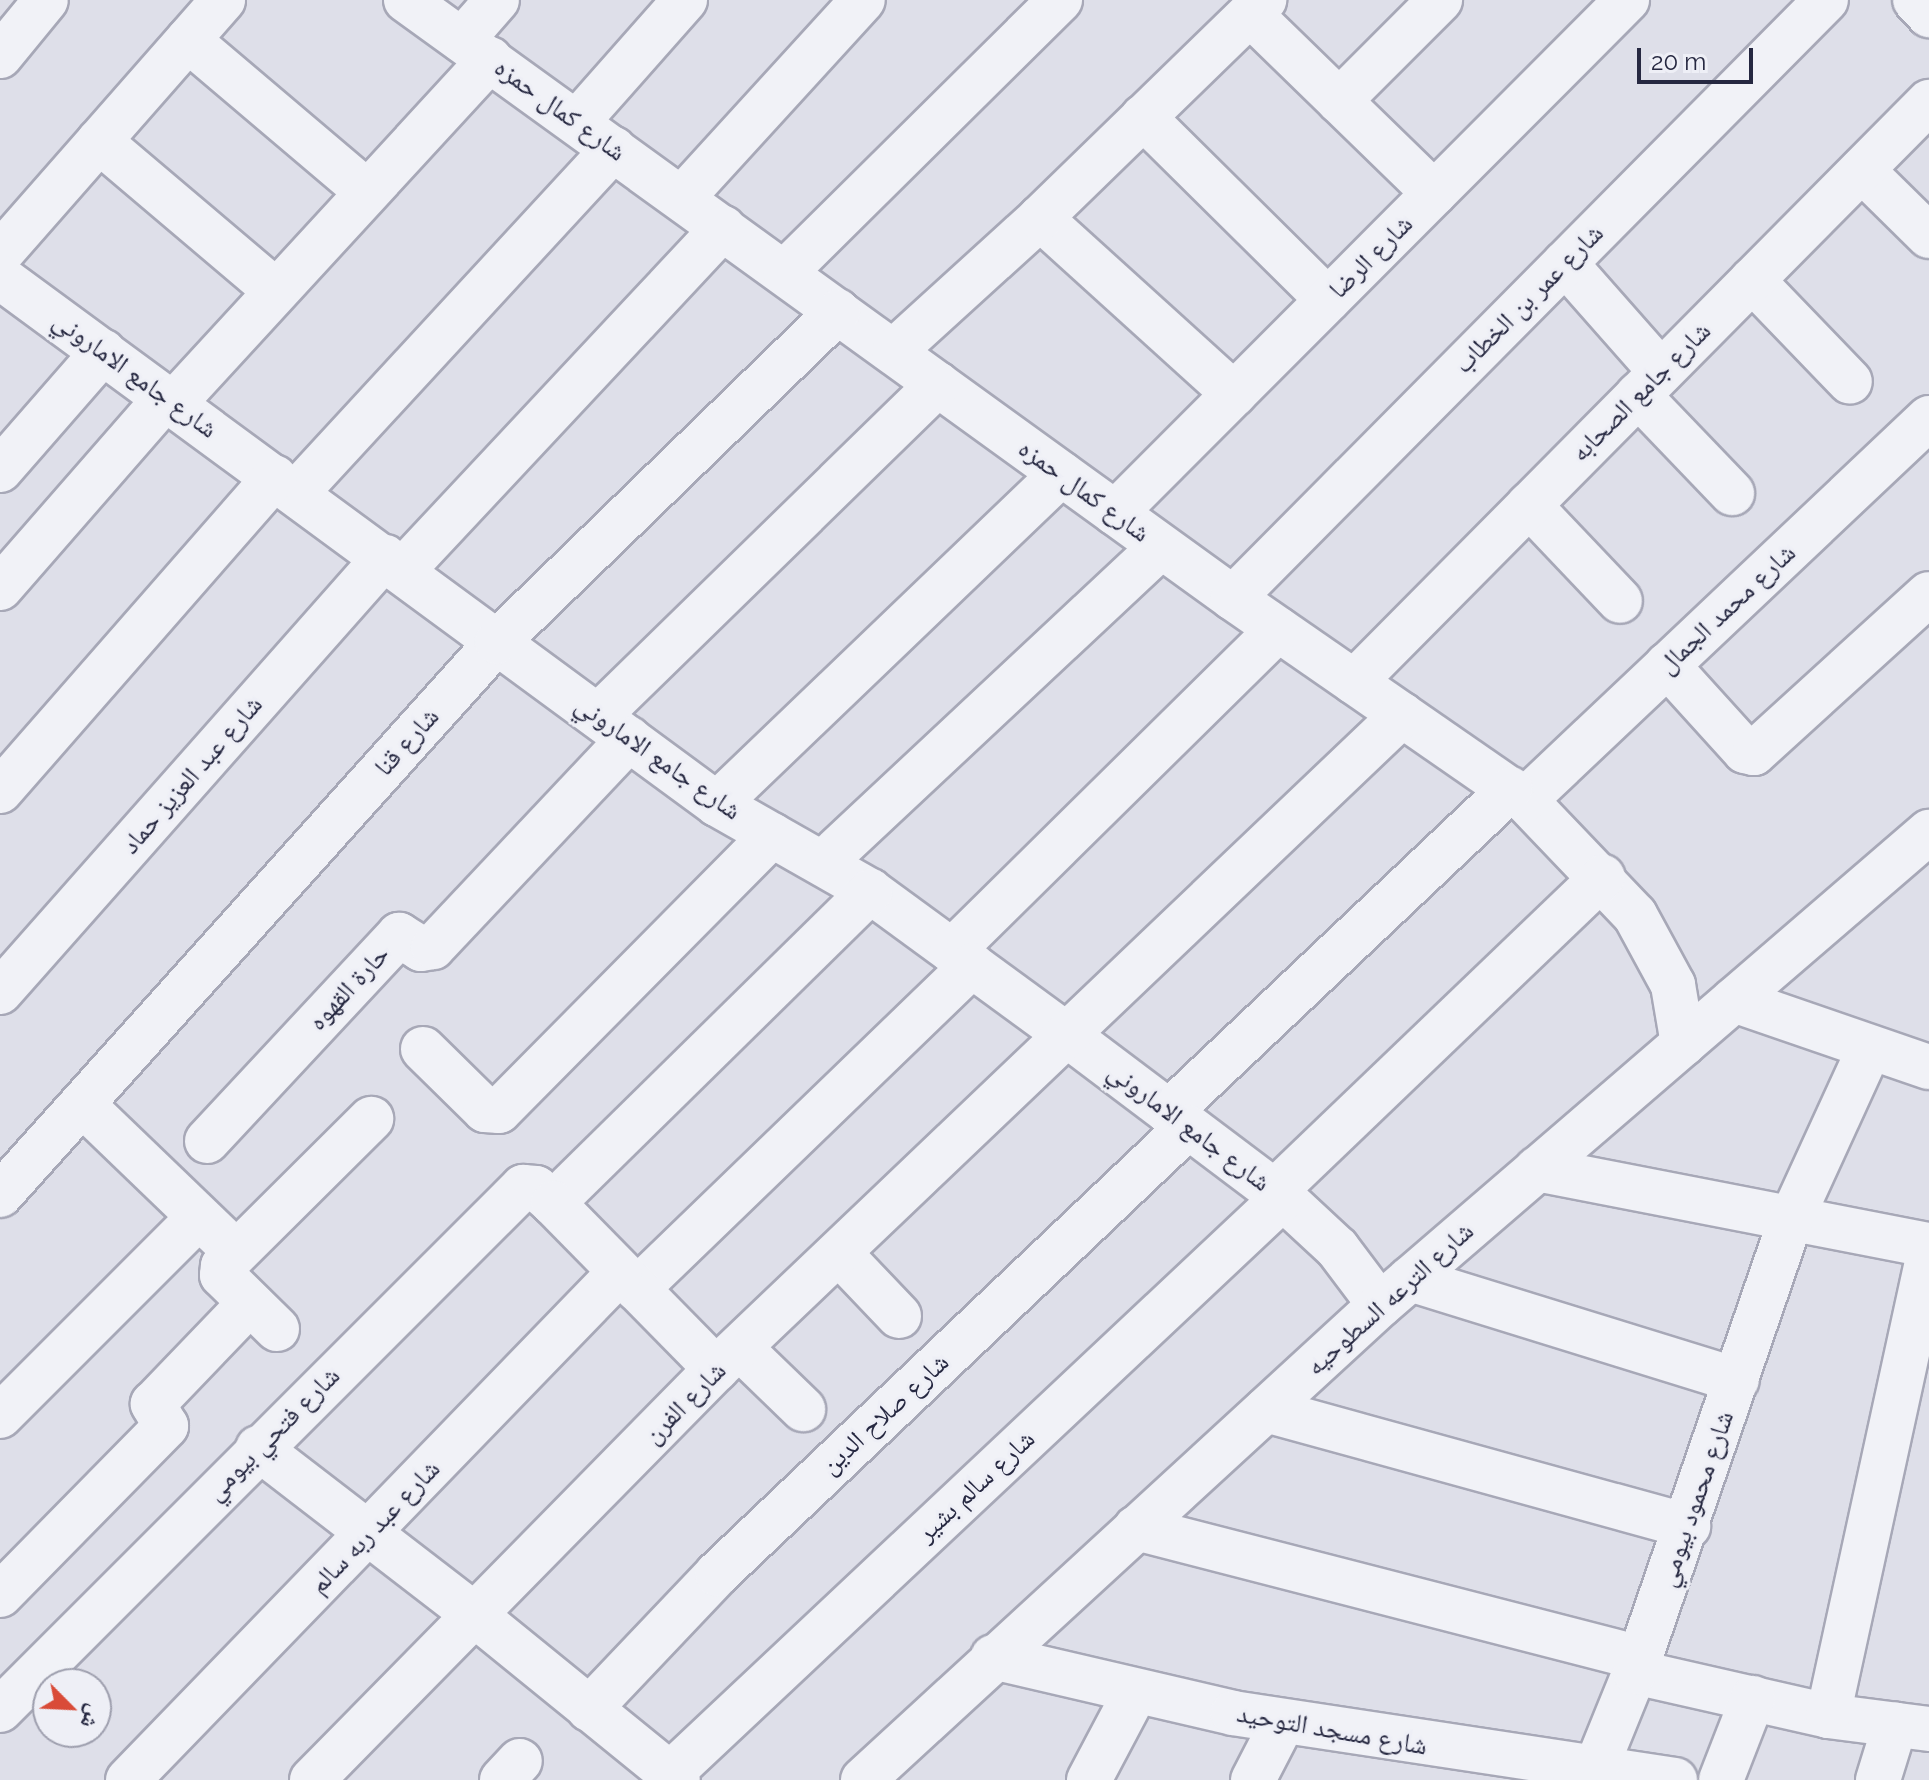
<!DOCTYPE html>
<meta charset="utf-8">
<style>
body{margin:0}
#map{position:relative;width:1929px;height:1780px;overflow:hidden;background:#dedfe9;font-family:Raleway,"Noto Naskh Arabic",sans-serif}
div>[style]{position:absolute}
.roads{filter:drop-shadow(2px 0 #a7a8b7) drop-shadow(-2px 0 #a7a8b7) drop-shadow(0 2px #a7a8b7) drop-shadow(0 -2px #a7a8b7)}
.minor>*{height:44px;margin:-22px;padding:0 22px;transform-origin:22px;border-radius:22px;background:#f1f2f7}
.tertiary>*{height:44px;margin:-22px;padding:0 22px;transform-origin:22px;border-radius:22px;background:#f1f2f7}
span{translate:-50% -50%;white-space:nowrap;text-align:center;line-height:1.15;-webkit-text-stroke:6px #eeeff6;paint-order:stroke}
.street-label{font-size:26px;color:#262841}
.north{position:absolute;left:32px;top:1668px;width:80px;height:80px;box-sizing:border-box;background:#eeeff6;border:2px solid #9e9fae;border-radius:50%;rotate:114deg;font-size:22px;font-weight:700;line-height:32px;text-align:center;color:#262841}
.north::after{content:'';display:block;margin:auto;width:28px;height:36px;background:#d94b38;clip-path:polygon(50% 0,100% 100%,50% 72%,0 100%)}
.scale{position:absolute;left:1637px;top:48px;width:116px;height:36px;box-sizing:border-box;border:4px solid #262841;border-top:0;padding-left:10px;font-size:24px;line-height:28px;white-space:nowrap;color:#262841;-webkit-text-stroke:6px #eeeff6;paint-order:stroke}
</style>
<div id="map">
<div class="roads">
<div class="minor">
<i style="left:406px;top:0;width:1021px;rotate:35.87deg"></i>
<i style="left:1233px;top:598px;width:355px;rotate:34.7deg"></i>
<i style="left:1525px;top:800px;width:159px;rotate:46.3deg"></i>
<i style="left:1635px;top:915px;width:80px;rotate:61.5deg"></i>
<i style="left:1673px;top:985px;width:60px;rotate:80.4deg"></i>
<i style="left:1915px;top:0;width:21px;rotate:47deg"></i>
<i style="left:1250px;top:14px;width:257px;rotate:44.2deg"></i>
<i style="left:188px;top:40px;width:235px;rotate:40.3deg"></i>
<i style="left:462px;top:40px;width:53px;rotate:-48.8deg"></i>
<i style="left:0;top:56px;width:72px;rotate:-50.6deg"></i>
<i style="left:1339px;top:101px;width:143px;rotate:-45deg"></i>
<i style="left:1143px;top:117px;width:260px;rotate:44.7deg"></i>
<i style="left:577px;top:122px;width:163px;rotate:-48.5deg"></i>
<i style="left:99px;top:141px;width:232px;rotate:40.3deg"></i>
<i style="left:1862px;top:170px;width:94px;rotate:44.6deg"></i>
<i style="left:682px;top:198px;width:268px;rotate:-47.6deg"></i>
<i style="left:1040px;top:218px;width:262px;rotate:42.2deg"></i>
<i style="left:0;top:254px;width:338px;rotate:-48.7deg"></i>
<i style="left:1565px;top:263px;width:145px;rotate:48.6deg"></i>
<i style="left:785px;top:272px;width:387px;rotate:-44.7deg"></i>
<i style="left:0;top:277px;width:890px;rotate:36.32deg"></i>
<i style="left:717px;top:804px;width:176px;rotate:29.6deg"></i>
<i style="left:870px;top:891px;width:244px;rotate:36.2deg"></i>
<i style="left:1067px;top:1035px;width:271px;rotate:37deg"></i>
<i style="left:1283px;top:1198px;width:74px;rotate:42.8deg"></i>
<i style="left:1337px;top:1248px;width:71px;rotate:53deg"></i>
<i style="left:1752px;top:280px;width:141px;rotate:46.1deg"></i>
<i style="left:894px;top:351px;width:197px;rotate:-42.3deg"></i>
<i style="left:1040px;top:218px;width:313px;rotate:-44.2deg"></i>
<i style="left:1638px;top:395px;width:136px;rotate:46.2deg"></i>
<i style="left:174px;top:403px;width:467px;rotate:-47.4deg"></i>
<i style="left:0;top:470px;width:157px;rotate:-48.9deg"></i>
<i style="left:297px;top:492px;width:467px;rotate:-47.3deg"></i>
<i style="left:1529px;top:505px;width:132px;rotate:46.5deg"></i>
<i style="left:1115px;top:513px;width:725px;rotate:-45.06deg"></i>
<i style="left:402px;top:571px;width:470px;rotate:-46.9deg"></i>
<i style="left:0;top:588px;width:252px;rotate:-48.9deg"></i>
<i style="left:1233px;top:598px;width:842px;rotate:-45.24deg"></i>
<i style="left:1667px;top:665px;width:116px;rotate:47.8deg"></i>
<i style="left:1745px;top:751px;width:9px;rotate:13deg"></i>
<i style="left:1754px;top:753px;width:236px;rotate:-42.3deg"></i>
<i style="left:1354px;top:682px;width:817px;rotate:-45.25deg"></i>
<i style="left:598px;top:716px;width:475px;rotate:-44.3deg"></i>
<i style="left:0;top:791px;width:417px;rotate:-48.8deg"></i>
<i style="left:1525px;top:800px;width:556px;rotate:-43.4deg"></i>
<i style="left:717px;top:804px;width:477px;rotate:-43.8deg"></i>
<i style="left:824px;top:862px;width:461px;rotate:-43.1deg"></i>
<i style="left:952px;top:951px;width:458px;rotate:-44.6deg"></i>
<i style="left:0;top:992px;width:581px;rotate:-48.49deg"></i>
<i style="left:1734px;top:1000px;width:206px;rotate:19deg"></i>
<i style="left:423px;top:1049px;width:87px;rotate:44.5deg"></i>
<i style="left:485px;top:1110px;width:14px;rotate:4deg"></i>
<i style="left:499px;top:1111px;width:388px;rotate:-45.3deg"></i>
<i style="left:82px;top:1104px;width:192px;rotate:43.9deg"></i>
<i style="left:1169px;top:1112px;width:470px;rotate:-43.4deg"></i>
<i style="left:207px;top:1141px;width:282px;rotate:-47deg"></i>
<i style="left:399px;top:935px;width:26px;rotate:32deg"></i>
<i style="left:421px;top:949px;width:12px;rotate:-9deg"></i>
<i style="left:433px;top:947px;width:286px;rotate:-46.7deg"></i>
<i style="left:1537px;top:1169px;width:399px;rotate:11deg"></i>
<i style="left:1275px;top:1191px;width:454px;rotate:-43.8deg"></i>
<i style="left:0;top:1195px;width:744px;rotate:-48.05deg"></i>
<i style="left:497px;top:642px;width:475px;rotate:-44.1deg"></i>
<i style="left:553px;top:1203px;width:445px;rotate:-44.5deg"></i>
<i style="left:839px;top:1253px;width:87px;rotate:46.4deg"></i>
<i style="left:1410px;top:1279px;width:342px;rotate:17.2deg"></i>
<i style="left:637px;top:1289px;width:466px;rotate:-44deg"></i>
<i style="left:277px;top:1329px;width:77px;rotate:-135.5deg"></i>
<i style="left:222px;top:1275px;width:9px;rotate:-84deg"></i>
<i style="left:223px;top:1266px;width:209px;rotate:-44.8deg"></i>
<i style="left:740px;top:1348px;width:88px;rotate:44.1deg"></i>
<i style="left:1266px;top:1410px;width:438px;rotate:15.4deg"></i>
<i style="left:0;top:1416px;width:281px;rotate:-45deg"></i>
<i style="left:258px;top:1448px;width:275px;rotate:37.6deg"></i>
<i style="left:476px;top:1616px;width:260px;rotate:39.1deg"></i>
<i style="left:1136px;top:1528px;width:520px;rotate:14.46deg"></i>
<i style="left:0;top:1595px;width:237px;rotate:-45.5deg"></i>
<i style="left:166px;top:1426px;width:26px;rotate:-121deg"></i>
<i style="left:153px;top:1404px;width:140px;rotate:-46.2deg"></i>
<i style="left:993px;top:1657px;width:246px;rotate:13.1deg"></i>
<i style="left:1233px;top:1713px;width:447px;rotate:8.6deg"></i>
<i style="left:1635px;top:1672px;width:198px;rotate:12.8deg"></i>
<i style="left:1828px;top:1716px;width:102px;rotate:7.3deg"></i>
<i style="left:589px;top:1709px;width:186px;rotate:-46.5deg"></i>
<i style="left:717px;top:1574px;width:649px;rotate:-43.5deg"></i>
<i style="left:0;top:1710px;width:740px;rotate:-45deg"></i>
<i style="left:523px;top:1187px;width:13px;rotate:4deg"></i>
<i style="left:536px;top:1188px;width:23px;rotate:41deg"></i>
<i style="left:553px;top:1203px;width:233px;rotate:45.5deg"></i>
<i style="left:1828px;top:1716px;width:474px;rotate:-77.7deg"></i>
<i style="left:670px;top:1774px;width:841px;rotate:-43.22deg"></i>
<i style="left:128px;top:1780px;width:707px;rotate:-45.92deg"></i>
<i style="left:312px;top:1780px;width:576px;rotate:-45.49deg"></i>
<i style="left:716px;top:1369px;width:948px;rotate:-43.63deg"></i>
<i style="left:502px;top:1780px;width:26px;rotate:-47deg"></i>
<i style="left:1089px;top:1780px;width:98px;rotate:-62.1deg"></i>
<i style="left:1253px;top:1780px;width:65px;rotate:-62.7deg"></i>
<i style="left:1575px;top:1780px;width:33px;rotate:-41deg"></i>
<i style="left:1600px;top:1758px;width:93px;rotate:-67.9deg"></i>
<i style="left:1635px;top:1672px;width:476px;rotate:-71deg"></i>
<i style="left:1790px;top:1222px;width:192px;rotate:-65.4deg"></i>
<i style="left:1721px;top:1780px;width:88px;rotate:-68.7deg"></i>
<i style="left:1878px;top:1780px;width:58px;rotate:-72.8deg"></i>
</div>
<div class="tertiary">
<i style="left:863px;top:1780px;width:702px;rotate:-42.58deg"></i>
<i style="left:1380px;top:1305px;width:725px;rotate:-40.75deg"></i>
</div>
</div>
<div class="street-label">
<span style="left:560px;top:110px;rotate:36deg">شارع كمال حمزه</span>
<span style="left:1371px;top:257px;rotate:-45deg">شارع الرضا</span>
<span style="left:1529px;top:299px;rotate:-45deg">شارع عمر بن الخطاب</span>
<span style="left:135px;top:375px;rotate:36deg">شارع جامع الاماروني</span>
<span style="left:1641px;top:392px;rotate:-45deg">شارع جامع الصحابه</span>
<span style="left:1084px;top:491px;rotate:36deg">شارع كمال حمزه</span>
<span style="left:1727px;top:609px;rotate:-43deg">شارع محمد الجمال</span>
<span style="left:407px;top:742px;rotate:-48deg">شارع قنا</span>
<span style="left:658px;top:758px;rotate:35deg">شارع جامع الاماروني</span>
<span style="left:192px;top:775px;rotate:-49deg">شارع عبد العزيز حماد</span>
<span style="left:349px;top:988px;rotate:-47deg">حارة القهوه</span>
<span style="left:1189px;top:1127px;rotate:37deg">شارع جامع الاماروني</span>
<span style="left:1390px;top:1299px;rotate:-42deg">شارع الترعه السطوحيه</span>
<span style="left:685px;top:1403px;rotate:-45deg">شارع الفرن</span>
<span style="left:885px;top:1414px;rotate:-43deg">شارع صلاح الدين</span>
<span style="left:273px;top:1434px;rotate:-45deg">شارع فتحي بيومي</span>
<span style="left:976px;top:1486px;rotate:-43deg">شارع سالم بشير</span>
<span style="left:1696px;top:1499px;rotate:-71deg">شارع محمود بيومي</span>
<span style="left:375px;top:1527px;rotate:-46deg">شارع عبد ربه سالم</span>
<span style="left:1332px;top:1730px;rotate:10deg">شارع مسجد التوحيد</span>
</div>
<div class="north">ش</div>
<div class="scale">20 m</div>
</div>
